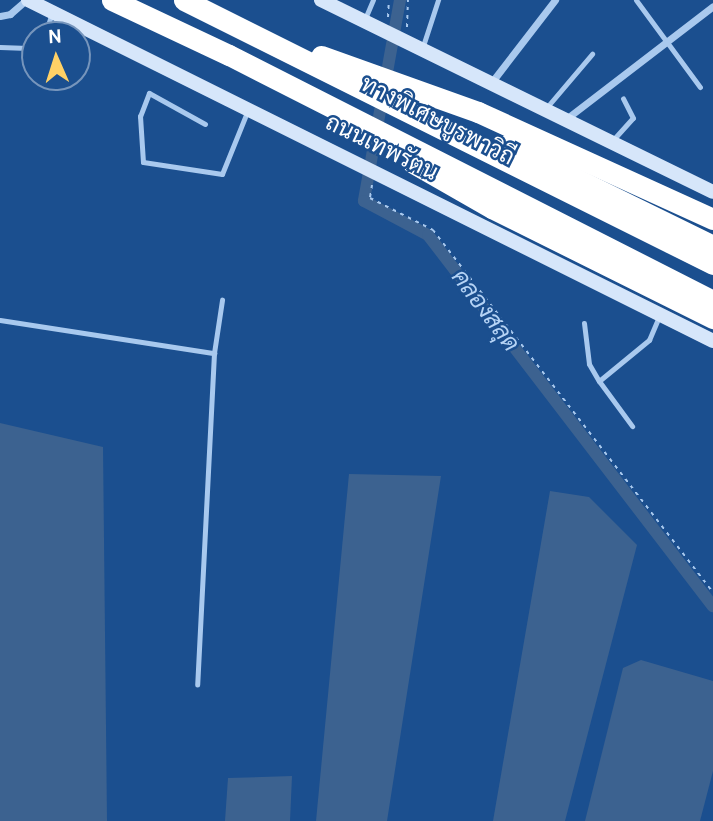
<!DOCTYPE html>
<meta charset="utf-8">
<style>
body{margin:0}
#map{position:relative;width:713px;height:821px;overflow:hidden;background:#1b4f8f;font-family:Cabin,Sarabun,sans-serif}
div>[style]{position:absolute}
.water>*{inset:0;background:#3c6290}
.canal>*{height:12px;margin:-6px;padding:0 6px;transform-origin:6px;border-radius:6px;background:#3c6290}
.path>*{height:2px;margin-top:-1px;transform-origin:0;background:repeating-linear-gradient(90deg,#a9c9ee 0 3.5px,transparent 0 8.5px)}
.lane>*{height:5px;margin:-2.5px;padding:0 2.5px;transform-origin:2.5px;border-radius:2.5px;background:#a9c9ee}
.street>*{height:7px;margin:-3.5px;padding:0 3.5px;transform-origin:3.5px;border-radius:3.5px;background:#a9c9ee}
.secondary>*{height:14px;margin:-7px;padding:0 7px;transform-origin:7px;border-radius:7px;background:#d6e6fa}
.highway>*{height:21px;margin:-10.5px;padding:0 10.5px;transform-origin:10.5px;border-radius:10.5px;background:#fff}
span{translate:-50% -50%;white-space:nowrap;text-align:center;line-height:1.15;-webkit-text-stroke:5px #1b4f8f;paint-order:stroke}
.street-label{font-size:23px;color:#fff}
.water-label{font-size:24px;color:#b5d3f5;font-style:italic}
.north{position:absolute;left:21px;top:21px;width:70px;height:70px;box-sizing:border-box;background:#1b4f8f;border:2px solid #7695bc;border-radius:50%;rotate:357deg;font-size:19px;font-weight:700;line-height:28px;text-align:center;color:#fff}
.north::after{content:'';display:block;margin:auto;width:24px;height:32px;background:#ffd166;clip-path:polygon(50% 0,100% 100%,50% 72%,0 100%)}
</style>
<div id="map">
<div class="water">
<i style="clip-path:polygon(0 423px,103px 447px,107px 821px,0 821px)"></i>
<i style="clip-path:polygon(349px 474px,441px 476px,387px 821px,316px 821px)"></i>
<i style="clip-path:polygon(550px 491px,589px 497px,637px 545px,565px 821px,493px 821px)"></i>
<i style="clip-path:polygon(641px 660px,713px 681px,713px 771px,700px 821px,585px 821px,623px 668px)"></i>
<i style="clip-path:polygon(292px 776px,290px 821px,225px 821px,228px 778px)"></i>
</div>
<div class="canal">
<i style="left:400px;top:0;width:204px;rotate:100.2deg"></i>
<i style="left:364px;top:201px;width:72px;rotate:28deg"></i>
<i style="left:428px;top:235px;width:468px;rotate:52.5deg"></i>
</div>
<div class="path">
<i style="left:388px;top:17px;width:17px;rotate:-87deg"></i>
<i style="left:407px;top:27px;width:27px;rotate:-88deg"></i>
<i style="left:372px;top:185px;width:13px;rotate:99deg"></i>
<i style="left:370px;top:198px;width:71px;rotate:26.9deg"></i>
<i style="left:433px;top:230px;width:458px;rotate:52.3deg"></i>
</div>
<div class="lane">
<i style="left:636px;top:0;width:108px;rotate:53.7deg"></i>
<i style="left:364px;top:21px;width:23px;rotate:-67deg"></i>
<i style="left:45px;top:35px;width:21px;rotate:-73deg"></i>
<i style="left:0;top:47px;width:35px;rotate:2deg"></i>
<i style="left:422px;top:49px;width:52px;rotate:-71.9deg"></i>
<i style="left:547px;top:107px;width:70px;rotate:-49.7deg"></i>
<i style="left:205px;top:124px;width:64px;rotate:-151deg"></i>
<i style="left:149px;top:93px;width:25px;rotate:111deg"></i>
<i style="left:140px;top:116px;width:46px;rotate:86.3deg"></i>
<i style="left:143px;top:162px;width:80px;rotate:8.6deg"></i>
<i style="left:222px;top:174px;width:67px;rotate:-68deg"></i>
<i style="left:612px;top:141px;width:31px;rotate:-48deg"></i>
<i style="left:633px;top:118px;width:22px;rotate:-117deg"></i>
<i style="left:0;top:320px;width:217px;rotate:8.8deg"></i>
<i style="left:214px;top:353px;width:332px;rotate:92.9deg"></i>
<i style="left:584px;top:323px;width:41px;rotate:83deg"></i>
<i style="left:589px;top:364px;width:20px;rotate:60deg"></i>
<i style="left:599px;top:381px;width:65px;rotate:-39.4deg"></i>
<i style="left:649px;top:340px;width:25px;rotate:-67deg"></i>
<i style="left:214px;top:353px;width:54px;rotate:-81.4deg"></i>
<i style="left:599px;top:381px;width:56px;rotate:53.7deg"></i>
</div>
<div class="street">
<i style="left:0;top:16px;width:10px;rotate:-11deg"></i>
<i style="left:10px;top:14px;width:21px;rotate:-41deg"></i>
<i style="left:491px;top:83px;width:105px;rotate:-52.4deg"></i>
<i style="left:566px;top:119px;width:185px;rotate:-37.5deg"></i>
</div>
<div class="secondary">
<i style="left:28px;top:0;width:765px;rotate:26.46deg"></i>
<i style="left:321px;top:0;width:436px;rotate:26.1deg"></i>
</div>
<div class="highway">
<i style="left:112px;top:0;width:129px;rotate:25.2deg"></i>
<i style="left:229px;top:55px;width:543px;rotate:26.94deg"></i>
<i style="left:184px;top:0;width:591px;rotate:26.52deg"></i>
<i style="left:321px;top:56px;width:167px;rotate:19.6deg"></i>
<i style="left:478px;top:112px;width:258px;rotate:24.5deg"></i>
<i style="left:507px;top:145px;width:229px;rotate:26.1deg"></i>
<i style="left:413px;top:163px;width:91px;rotate:29.7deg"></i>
<i style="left:492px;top:208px;width:247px;rotate:26.5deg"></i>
</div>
<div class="street-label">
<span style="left:438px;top:120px;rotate:27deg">ทางพิเศษบูรพาวิถี</span>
<span style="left:382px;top:147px;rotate:26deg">ถนนเทพรัตน</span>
</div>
<div class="water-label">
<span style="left:486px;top:310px;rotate:53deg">คลองสลุด</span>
</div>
<div class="north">N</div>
</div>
